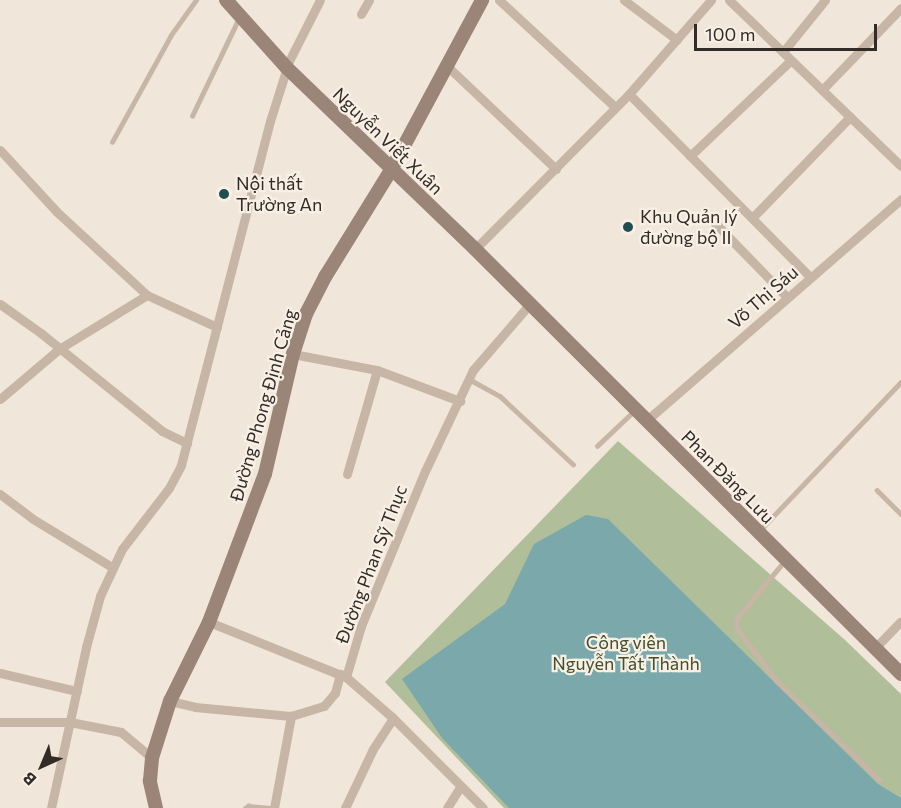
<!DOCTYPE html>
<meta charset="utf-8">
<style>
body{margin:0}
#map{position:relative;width:901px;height:808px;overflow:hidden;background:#f0e6d9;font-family:Commissioner,sans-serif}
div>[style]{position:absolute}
.green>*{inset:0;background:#b1be9a}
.water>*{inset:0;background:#7aa8ab}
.lane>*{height:4.5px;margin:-2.25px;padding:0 2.25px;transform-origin:2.25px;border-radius:2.25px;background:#c7b6a6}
.street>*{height:9px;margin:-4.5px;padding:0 4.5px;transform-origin:4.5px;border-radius:4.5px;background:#c7b6a6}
.secondary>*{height:14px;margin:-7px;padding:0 7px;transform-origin:7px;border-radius:7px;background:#9a8578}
.dots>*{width:16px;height:16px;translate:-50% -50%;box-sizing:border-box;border:3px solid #f8f0e5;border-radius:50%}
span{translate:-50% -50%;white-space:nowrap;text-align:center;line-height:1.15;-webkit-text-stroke:4.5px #f8f0e5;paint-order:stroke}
.street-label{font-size:18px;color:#332b27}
.poi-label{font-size:18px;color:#332b27}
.left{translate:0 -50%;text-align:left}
.park-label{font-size:18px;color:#42502c}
.north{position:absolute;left:12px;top:736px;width:60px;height:60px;-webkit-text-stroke:4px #f8f0e5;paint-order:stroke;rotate:224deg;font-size:16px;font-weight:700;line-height:24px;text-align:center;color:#332b27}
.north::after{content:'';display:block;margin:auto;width:21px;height:27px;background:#332b27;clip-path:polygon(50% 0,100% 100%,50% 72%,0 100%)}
.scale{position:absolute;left:694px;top:24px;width:183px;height:27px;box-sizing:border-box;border:3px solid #332b27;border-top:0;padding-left:8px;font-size:18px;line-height:21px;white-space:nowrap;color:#332b27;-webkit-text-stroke:4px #f8f0e5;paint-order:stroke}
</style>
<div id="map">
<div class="green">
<i style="clip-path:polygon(618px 441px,845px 640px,901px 694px,901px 808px,504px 808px,385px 682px)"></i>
</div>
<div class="water">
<i style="clip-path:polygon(586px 515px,608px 519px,878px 784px,901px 798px,901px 808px,509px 808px,442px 738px,402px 679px,505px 604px,534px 544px)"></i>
</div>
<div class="lane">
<i style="left:192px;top:116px;width:109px;rotate:-64.4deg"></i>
<i style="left:112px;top:142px;width:122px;rotate:-61.1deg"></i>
<i style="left:171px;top:35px;width:43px;rotate:-54.5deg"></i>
<i style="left:469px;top:379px;width:35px;rotate:29deg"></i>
<i style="left:500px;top:396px;width:100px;rotate:43deg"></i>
<i style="left:597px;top:446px;width:51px;rotate:-43.4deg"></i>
<i style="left:877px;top:490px;width:34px;rotate:45deg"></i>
<i style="left:760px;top:530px;width:204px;rotate:-46.4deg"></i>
<i style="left:785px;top:561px;width:75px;rotate:129.6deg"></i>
<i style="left:737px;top:619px;width:8px;rotate:97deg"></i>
<i style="left:736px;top:627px;width:68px;rotate:52.8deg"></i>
<i style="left:777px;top:681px;width:143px;rotate:43.9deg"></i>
<i style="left:245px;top:808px;width:4px;rotate:-34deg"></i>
<i style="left:248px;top:806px;width:22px;rotate:5deg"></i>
</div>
<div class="street">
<i style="left:499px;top:0;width:158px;rotate:42.7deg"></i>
<i style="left:624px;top:0;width:66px;rotate:37deg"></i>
<i style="left:729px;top:0;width:239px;rotate:44deg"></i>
<i style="left:361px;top:14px;width:16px;rotate:-60deg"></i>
<i style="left:783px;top:52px;width:67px;rotate:-51.1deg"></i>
<i style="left:447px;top:66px;width:150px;rotate:43.4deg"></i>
<i style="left:822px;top:90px;width:114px;rotate:-46.1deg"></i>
<i style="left:629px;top:94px;width:257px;rotate:45.3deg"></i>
<i style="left:0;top:150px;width:84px;rotate:47.4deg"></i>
<i style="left:57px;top:212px;width:122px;rotate:42.7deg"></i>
<i style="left:147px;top:295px;width:77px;rotate:24.6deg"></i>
<i style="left:690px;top:156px;width:139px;rotate:-43.5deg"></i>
<i style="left:752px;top:218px;width:141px;rotate:-45.9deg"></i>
<i style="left:714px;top:222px;width:105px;rotate:45.8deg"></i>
<i style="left:475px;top:249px;width:218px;rotate:-45.2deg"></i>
<i style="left:629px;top:94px;width:125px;rotate:-48.9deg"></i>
<i style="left:0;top:304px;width:52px;rotate:35.5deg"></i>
<i style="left:42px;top:334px;width:154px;rotate:38.9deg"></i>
<i style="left:162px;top:431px;width:28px;rotate:26deg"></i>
<i style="left:293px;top:354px;width:86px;rotate:10.8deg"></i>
<i style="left:377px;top:370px;width:89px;rotate:20.5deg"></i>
<i style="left:0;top:399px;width:77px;rotate:-40.3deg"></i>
<i style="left:59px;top:349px;width:103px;rotate:-31.5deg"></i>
<i style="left:647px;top:420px;width:337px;rotate:-41deg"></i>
<i style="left:347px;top:474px;width:108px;rotate:-73.9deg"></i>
<i style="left:0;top:494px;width:41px;rotate:37.1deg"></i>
<i style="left:33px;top:519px;width:92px;rotate:31.3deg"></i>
<i style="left:209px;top:622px;width:148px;rotate:21.9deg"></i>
<i style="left:346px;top:677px;width:62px;rotate:41.1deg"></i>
<i style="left:393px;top:718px;width:127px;rotate:45deg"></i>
<i style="left:875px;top:648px;width:37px;rotate:-46deg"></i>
<i style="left:0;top:673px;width:79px;rotate:13.2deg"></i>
<i style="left:346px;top:677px;width:53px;rotate:-73.6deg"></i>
<i style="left:361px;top:626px;width:168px;rotate:-67.6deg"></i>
<i style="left:425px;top:471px;width:112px;rotate:-64.6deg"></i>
<i style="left:473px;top:370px;width:86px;rotate:-49.3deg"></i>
<i style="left:170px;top:701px;width:26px;rotate:13deg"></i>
<i style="left:195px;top:707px;width:96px;rotate:5.4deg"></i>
<i style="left:291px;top:716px;width:34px;rotate:-17deg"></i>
<i style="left:324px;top:706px;width:17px;rotate:-50deg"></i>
<i style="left:335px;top:693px;width:20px;rotate:-75deg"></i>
<i style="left:0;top:722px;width:70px"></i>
<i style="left:70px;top:722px;width:52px;rotate:11.1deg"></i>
<i style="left:121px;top:732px;width:40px;rotate:40deg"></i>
<i style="left:51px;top:808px;width:165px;rotate:-77.7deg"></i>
<i style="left:86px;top:647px;width:53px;rotate:-74.6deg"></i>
<i style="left:100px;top:596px;width:52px;rotate:-64.9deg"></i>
<i style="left:122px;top:549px;width:77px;rotate:-52.4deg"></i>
<i style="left:169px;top:488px;width:26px;rotate:-62deg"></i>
<i style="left:181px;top:465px;width:355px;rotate:-75.5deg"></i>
<i style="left:270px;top:121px;width:63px;rotate:-72.4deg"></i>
<i style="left:289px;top:61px;width:68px;rotate:-63.1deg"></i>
<i style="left:274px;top:808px;width:94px;rotate:-79.5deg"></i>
<i style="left:345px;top:808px;width:65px;rotate:-64.6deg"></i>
<i style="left:373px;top:749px;width:37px;rotate:-57deg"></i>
<i style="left:447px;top:808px;width:26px;rotate:-58deg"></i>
</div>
<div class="secondary">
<i style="left:226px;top:0;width:91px;rotate:48.1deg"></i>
<i style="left:287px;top:68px;width:261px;rotate:43.9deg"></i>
<i style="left:475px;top:249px;width:602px;rotate:44.93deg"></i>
<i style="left:156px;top:808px;width:28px;rotate:-103deg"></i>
<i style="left:150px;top:781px;width:23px;rotate:-85deg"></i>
<i style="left:152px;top:758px;width:60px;rotate:-72.5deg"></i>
<i style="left:170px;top:701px;width:88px;rotate:-63.7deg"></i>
<i style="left:209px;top:622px;width:158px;rotate:-69.3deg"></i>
<i style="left:265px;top:474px;width:123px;rotate:-76.9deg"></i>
<i style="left:293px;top:354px;width:42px;rotate:-72deg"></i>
<i style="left:306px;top:314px;width:42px;rotate:-62.8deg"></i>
<i style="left:325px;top:277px;width:126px;rotate:-58.3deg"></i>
<i style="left:391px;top:170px;width:193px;rotate:-61.8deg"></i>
</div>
<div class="dots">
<i style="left:224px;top:194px;background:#1f4e53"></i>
<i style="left:628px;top:227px;background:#1f4e53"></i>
</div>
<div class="street-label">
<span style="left:388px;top:141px;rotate:44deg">Nguyễn Viết Xuân</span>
<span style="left:763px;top:297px;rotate:-41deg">Võ Thị Sáu</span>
<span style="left:263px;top:405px;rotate:-74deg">Đường Phong Định Cảng</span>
<span style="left:728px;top:477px;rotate:45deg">Phan Đăng Lưu</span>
<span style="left:371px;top:564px;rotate:-69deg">Đường Phan Sỹ Thục</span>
</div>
<div class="poi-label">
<span class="left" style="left:236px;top:194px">Nội thất<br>Trường An</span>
<span class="left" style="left:640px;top:227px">Khu Quản lý<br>đường bộ II</span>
</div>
<div class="park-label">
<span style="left:626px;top:653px">Công viên<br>Nguyễn Tất Thành</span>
</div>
<div class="north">B</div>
<div class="scale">100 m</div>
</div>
